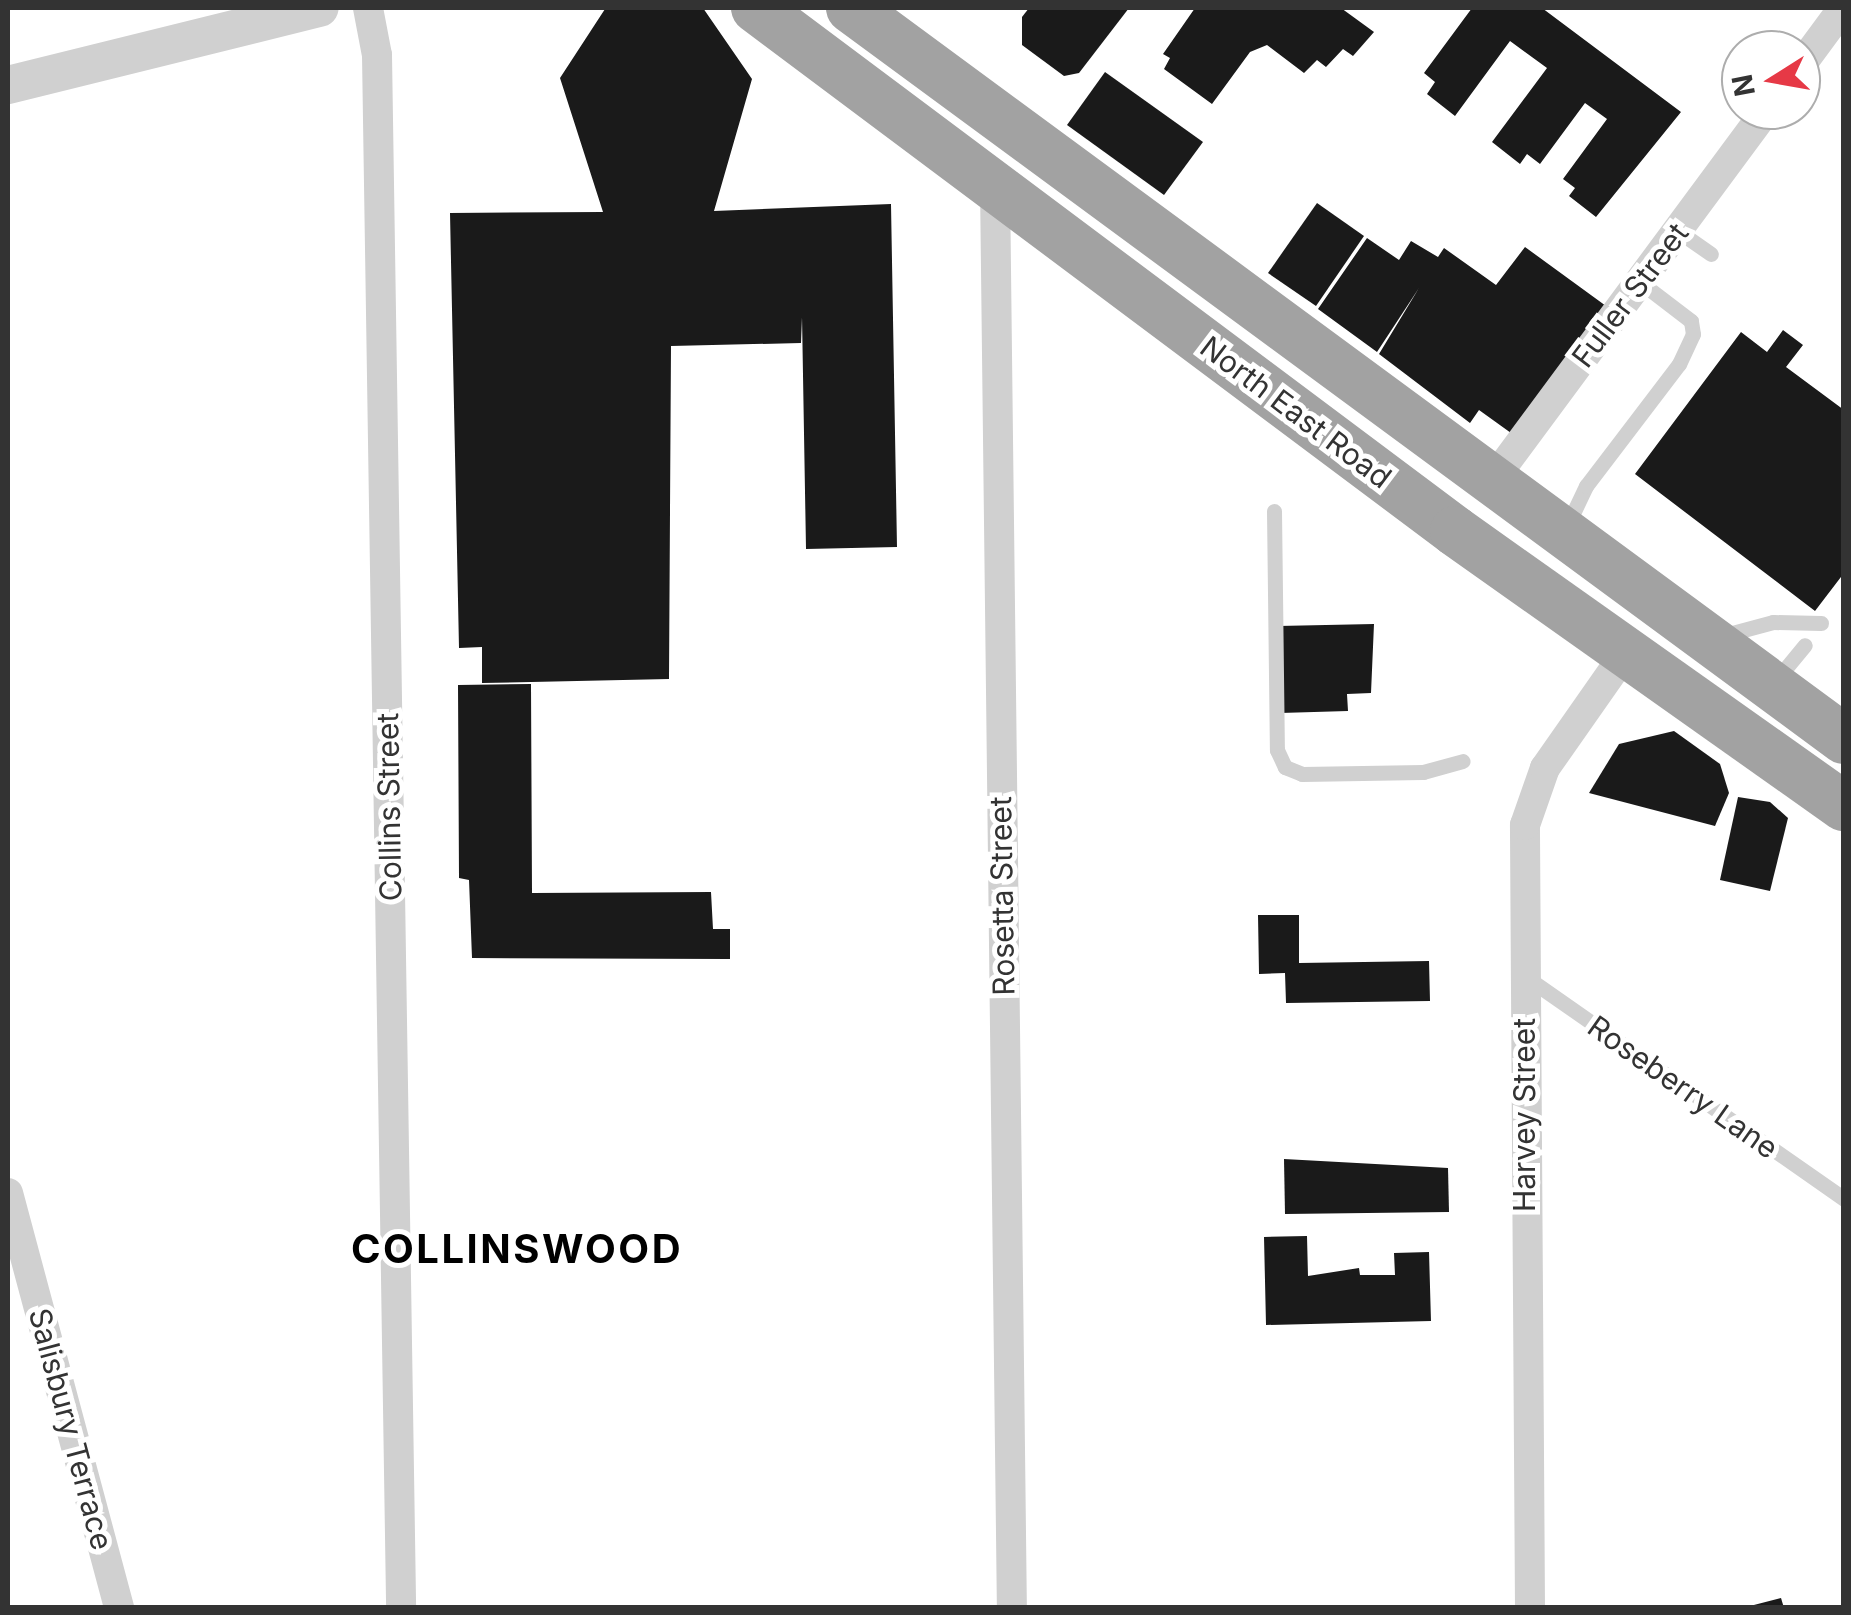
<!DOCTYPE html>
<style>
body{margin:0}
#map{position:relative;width:1851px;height:1615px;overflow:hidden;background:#fff;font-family:Inter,sans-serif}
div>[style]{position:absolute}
.building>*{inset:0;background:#1a1a1a}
.service>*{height:15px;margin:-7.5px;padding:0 7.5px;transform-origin:7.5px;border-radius:7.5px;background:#d0d0d0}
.minor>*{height:30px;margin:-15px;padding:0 15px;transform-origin:15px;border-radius:15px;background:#d0d0d0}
.tertiary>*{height:38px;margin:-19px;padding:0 19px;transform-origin:19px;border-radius:19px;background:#d0d0d0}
.trunk>*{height:50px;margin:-25px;padding:0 25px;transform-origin:25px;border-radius:25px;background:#a2a2a2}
span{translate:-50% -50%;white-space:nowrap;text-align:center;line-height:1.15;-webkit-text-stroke:10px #fff;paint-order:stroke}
.street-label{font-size:30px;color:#333}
.district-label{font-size:40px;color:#000;font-weight:700;letter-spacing:2.5px}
.frame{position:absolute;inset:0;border:10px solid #333;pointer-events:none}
.north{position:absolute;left:1721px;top:30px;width:100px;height:100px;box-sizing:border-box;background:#fff;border:2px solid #adadad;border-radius:50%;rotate:259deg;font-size:28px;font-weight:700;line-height:40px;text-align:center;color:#333}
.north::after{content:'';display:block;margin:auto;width:35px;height:45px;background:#e63946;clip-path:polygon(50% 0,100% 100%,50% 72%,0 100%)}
</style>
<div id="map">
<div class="building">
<i style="clip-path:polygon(703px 8px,752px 79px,714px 211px,891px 204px,897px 547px,806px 549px,802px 317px,801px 343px,671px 346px,669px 679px,482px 683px,482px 647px,459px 648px,450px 213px,603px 212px,560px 78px,605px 9px)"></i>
<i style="clip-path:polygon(1029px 8px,1129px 8px,1079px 73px,1064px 76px,1022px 45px,1022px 17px)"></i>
<i style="clip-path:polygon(1195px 8px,1341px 8px,1374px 32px,1353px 56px,1343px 49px,1326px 67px,1317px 60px,1304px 73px,1267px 45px,1250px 52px,1212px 104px,1164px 69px,1170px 58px,1163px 54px)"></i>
<i style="clip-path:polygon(1472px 8px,1542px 8px,1681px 112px,1596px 217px,1569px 196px,1575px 188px,1563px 179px,1607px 119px,1585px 103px,1540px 164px,1527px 154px,1520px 164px,1492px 142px,1547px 68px,1510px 41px,1455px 116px,1427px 94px,1435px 82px,1424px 73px)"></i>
<i style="clip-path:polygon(1105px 72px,1203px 142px,1164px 195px,1067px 125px)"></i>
<i style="clip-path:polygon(1317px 203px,1364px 236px,1316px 306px,1268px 273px)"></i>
<i style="clip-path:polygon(1367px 238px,1399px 260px,1411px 241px,1438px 257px,1444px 248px,1496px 285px,1525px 247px,1606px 306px,1511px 433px,1479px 410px,1470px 423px,1379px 354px,1419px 288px,1377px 352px,1318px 309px)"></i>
<i style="clip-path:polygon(1783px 330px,1803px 345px,1786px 367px,1844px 410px,1844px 573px,1815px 611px,1635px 474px,1741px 332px,1767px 352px)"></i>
<i style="clip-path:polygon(1374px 624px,1371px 693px,1347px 694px,1348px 711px,1280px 713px,1278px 626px)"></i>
<i style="clip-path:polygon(531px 684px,532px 893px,711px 892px,713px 929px,730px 929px,730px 959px,472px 958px,469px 880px,459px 878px,458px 685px)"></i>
<i style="clip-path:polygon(1674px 731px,1720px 764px,1729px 793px,1715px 826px,1589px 793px,1619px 744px)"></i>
<i style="clip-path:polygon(1738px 797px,1770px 802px,1788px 818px,1770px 891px,1720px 880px)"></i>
<i style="clip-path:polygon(1258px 915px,1299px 915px,1299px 963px,1429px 961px,1430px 1001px,1286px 1003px,1285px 973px,1259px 974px)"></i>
<i style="clip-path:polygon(1284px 1159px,1448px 1168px,1449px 1212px,1285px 1214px)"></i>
<i style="clip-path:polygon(1307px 1236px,1308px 1276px,1359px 1268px,1360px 1275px,1395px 1275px,1394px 1253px,1429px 1252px,1431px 1321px,1266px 1325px,1264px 1237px)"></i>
<i style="clip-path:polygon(1781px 1598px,1784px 1608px,1750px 1608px,1750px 1606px)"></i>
</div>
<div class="service">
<i style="left:1678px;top:231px;width:40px;rotate:34.9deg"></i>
<i style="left:1274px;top:511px;width:239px;rotate:89.3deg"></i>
<i style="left:1277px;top:750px;width:19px;rotate:65deg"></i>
<i style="left:1285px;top:767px;width:18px;rotate:22deg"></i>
<i style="left:1302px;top:774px;width:121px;rotate:-0.9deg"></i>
<i style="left:1423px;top:772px;width:41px;rotate:-15.4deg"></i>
<i style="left:1566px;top:528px;width:47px;rotate:-64.5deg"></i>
<i style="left:1586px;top:486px;width:153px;rotate:-52.7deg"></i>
<i style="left:1679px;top:364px;width:33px;rotate:-65deg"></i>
<i style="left:1693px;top:334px;width:13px;rotate:-99deg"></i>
<i style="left:1691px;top:321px;width:64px;rotate:-142.6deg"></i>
<i style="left:1721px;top:636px;width:54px;rotate:-15.1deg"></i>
<i style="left:1773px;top:622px;width:48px;rotate:1.2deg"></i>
<i style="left:1776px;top:680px;width:45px;rotate:-50.4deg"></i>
<i style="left:1526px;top:977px;width:388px;rotate:34.9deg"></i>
</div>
<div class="minor">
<i style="left:368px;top:8px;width:48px;rotate:79.2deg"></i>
<i style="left:377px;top:55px;width:1553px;rotate:89.11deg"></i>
<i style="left:1801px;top:65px;width:71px;rotate:-53.6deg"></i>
<i style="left:995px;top:185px;width:1423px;rotate:89.32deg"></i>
<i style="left:1492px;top:481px;width:462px;rotate:-53.5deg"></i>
<i style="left:8px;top:1193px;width:430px;rotate:75deg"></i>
<i style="left:1530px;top:1608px;width:783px;rotate:-90.37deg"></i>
<i style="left:1525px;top:825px;width:60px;rotate:-70.7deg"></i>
<i style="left:1545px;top:768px;width:143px;rotate:-55deg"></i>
</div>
<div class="tertiary">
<i style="left:8px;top:85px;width:321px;rotate:-13.9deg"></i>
</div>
<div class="trunk">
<i style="left:756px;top:8px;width:873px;rotate:36.8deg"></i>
<i style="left:1455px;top:531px;width:476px;rotate:35.3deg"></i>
<i style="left:851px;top:8px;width:1233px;rotate:36.36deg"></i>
</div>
<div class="street-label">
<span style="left:1630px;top:295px;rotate:-53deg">Fuller Street</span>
<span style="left:1296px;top:412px;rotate:37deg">North East Road</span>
<span style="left:389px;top:807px;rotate:-91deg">Collins Street</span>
<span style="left:1002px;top:896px;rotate:-91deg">Rosetta Street</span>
<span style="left:1683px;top:1087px;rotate:35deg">Roseberry Lane</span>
<span style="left:1524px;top:1115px;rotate:-90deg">Harvey Street</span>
<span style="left:71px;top:1429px;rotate:75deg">Salisbury Terrace</span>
</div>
<div class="district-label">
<span style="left:517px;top:1249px">COLLINSWOOD</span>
</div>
<div class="frame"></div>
<div class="north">N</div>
</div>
